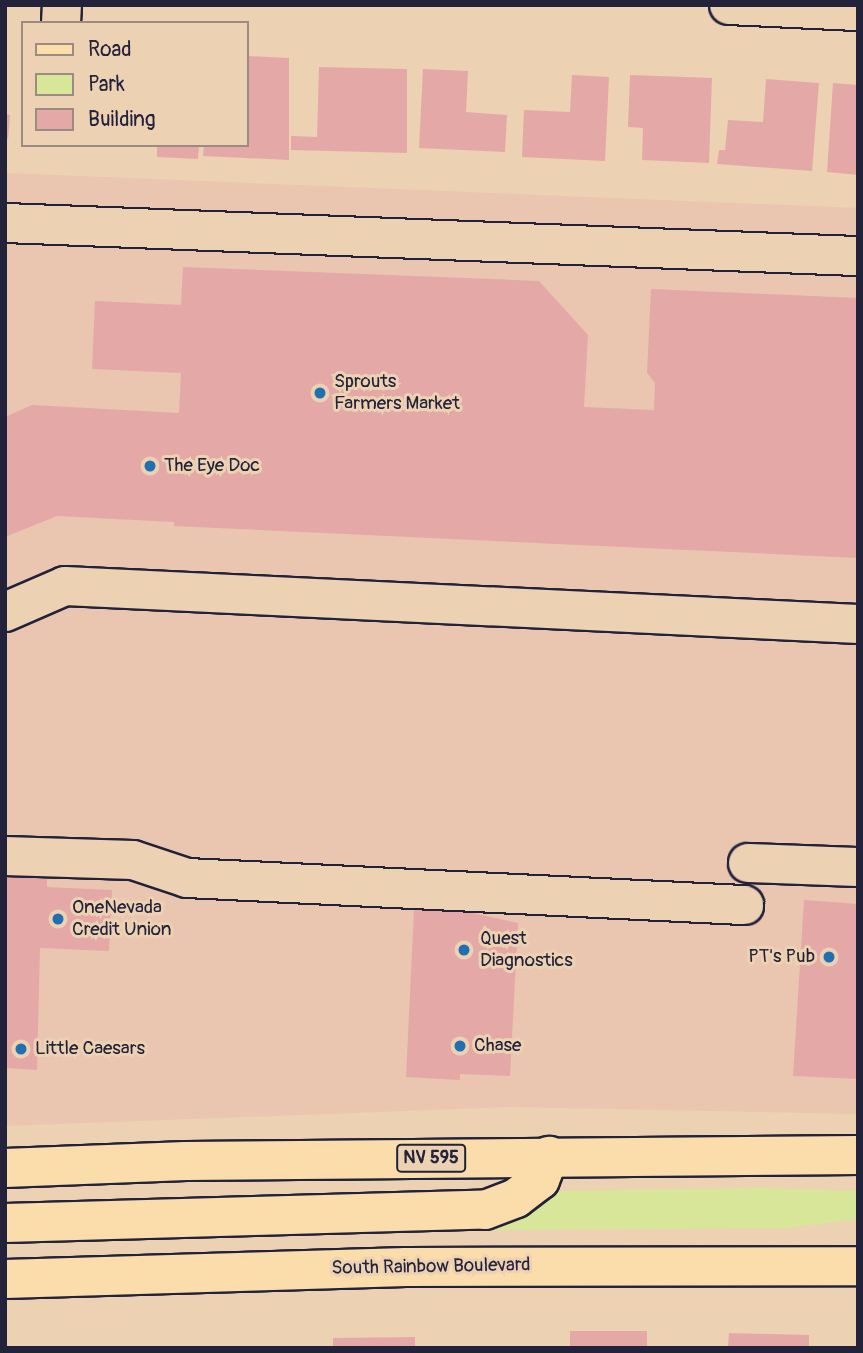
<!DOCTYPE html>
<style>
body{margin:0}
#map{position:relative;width:863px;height:1353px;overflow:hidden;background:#ecd1b3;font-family:Pangolin,sans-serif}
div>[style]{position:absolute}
.built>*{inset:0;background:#eac5af}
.green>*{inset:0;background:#d7e699}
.building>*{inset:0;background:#e4a9a7}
.roads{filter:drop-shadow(2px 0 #22223b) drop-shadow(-2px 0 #22223b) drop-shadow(0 2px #22223b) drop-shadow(0 -2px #22223b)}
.minor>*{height:38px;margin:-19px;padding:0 19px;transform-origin:19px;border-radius:19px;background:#ecd1b3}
.major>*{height:38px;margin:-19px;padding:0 19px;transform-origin:19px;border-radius:19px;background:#faddab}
.dots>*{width:19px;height:19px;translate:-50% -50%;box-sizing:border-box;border:4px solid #ecd1b3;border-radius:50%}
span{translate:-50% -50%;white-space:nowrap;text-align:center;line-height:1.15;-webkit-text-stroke:6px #ecd1b3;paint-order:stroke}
.shield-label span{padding:2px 5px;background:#ecd1b3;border:2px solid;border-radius:5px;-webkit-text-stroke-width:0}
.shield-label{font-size:18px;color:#22223b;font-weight:700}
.poi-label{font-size:19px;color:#22223b}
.left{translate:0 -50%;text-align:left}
.right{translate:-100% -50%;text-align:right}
.street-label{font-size:19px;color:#22223b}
.frame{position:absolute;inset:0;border:7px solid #22223b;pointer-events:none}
.legend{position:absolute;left:21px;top:21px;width:228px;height:126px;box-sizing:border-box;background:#ecd1b3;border:2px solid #9b8b83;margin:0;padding:9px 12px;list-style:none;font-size:21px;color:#22223b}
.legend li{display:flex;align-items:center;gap:14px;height:35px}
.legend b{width:35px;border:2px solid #9b8b83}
</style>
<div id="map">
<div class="built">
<i style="clip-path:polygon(5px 173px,858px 208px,858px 1114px,511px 1107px,5px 1126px)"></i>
</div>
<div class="green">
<i style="clip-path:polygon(761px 1188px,858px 1191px,858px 1219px,787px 1228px,406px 1231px,553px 1191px)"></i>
</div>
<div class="building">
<i style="clip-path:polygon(247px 56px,289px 58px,289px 160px,203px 156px,204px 145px,247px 145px)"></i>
<i style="clip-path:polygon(319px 67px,407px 69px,407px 153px,291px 150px,291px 136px,317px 137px)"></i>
<i style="clip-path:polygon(423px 69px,468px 71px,466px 112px,507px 115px,505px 152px,419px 148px)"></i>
<i style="clip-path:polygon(572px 75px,609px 77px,605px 161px,522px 157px,524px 110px,570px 112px)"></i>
<i style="clip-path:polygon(630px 75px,712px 78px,709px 163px,642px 160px,643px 128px,628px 127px)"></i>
<i style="clip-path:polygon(766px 79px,819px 83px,812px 171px,717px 164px,719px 150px,725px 150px,728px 120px,763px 122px)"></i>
<i style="clip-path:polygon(833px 83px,858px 85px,858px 175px,827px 172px)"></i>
<i style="clip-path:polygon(5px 114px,10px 115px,8px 139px,5px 138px)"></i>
<i style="clip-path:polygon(157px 145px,199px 145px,198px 159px,157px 157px)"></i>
<i style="clip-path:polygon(183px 267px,539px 281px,588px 335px,584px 407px,654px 410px,655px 383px,647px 373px,651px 289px,858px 298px,858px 558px,174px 526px,174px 522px,57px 516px,5px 537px,5px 417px,32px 405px,179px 413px,181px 373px,92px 369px,95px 301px,181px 305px)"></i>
<i style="clip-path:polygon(5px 871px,47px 874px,47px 887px,112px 890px,109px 951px,40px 948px,37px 1070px,5px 1068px)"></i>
<i style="clip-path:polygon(804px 900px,858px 904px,858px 1079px,793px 1076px)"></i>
<i style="clip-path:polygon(414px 910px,468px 912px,518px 923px,510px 1076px,460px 1074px,460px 1080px,406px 1077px)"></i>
<i style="clip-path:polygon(570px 1331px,647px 1331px,647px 1348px,570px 1348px)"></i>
<i style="clip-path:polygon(729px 1333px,809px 1335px,809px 1348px,728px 1348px)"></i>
<i style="clip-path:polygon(415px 1337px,415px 1348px,333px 1348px,333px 1338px)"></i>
</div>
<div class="roads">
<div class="minor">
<i style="left:729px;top:5px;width:129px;rotate:2.7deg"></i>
<i style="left:61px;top:23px;width:18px;rotate:-87deg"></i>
<i style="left:5px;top:223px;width:854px;rotate:2.22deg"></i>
<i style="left:5px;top:612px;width:65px;rotate:-23.4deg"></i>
<i style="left:65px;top:586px;width:794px;rotate:2.74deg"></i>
<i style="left:5px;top:856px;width:128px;rotate:1.8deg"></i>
<i style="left:133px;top:860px;width:57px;rotate:18.4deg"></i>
<i style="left:187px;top:878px;width:558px;rotate:2.78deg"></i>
<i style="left:748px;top:863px;width:110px;rotate:2.1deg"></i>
</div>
<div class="major">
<i style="left:5px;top:1168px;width:181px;rotate:-2.2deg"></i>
<i style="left:186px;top:1161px;width:672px;rotate:-0.51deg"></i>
<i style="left:5px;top:1223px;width:480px;rotate:-1.6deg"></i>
<i style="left:485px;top:1210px;width:33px;rotate:-21deg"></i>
<i style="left:516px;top:1198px;width:30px;rotate:-37deg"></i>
<i style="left:540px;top:1180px;width:26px;rotate:-69deg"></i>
<i style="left:5px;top:1279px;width:401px;rotate:-1.7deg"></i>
<i style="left:406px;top:1267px;width:452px;rotate:-0.1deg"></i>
</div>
</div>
<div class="dots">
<i style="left:320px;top:393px;background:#1f6fb2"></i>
<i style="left:150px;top:466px;background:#1f6fb2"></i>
<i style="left:58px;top:919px;background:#1f6fb2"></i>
<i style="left:464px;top:950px;background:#1f6fb2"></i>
<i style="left:829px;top:957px;background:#1f6fb2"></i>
<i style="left:460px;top:1046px;background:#1f6fb2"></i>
<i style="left:21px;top:1049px;background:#1f6fb2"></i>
</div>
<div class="shield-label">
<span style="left:431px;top:1158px">NV 595</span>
</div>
<div class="poi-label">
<span class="left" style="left:334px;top:393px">Sprouts<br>Farmers Market</span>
<span class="left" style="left:164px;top:466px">The Eye Doc</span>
<span class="left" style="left:72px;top:919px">OneNevada<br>Credit Union</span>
<span class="left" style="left:480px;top:950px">Quest<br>Diagnostics</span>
<span class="right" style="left:815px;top:957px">PT's Pub</span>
<span class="left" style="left:474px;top:1046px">Chase</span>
<span class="left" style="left:35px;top:1049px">Little Caesars</span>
</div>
<div class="street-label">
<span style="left:431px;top:1267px;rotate:-1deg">South Rainbow Boulevard</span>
</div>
<div class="frame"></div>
<ul class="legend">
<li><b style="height:9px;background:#faddab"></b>Road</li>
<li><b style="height:19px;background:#d7e699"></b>Park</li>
<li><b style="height:19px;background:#e4a9a7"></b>Building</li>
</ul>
</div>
